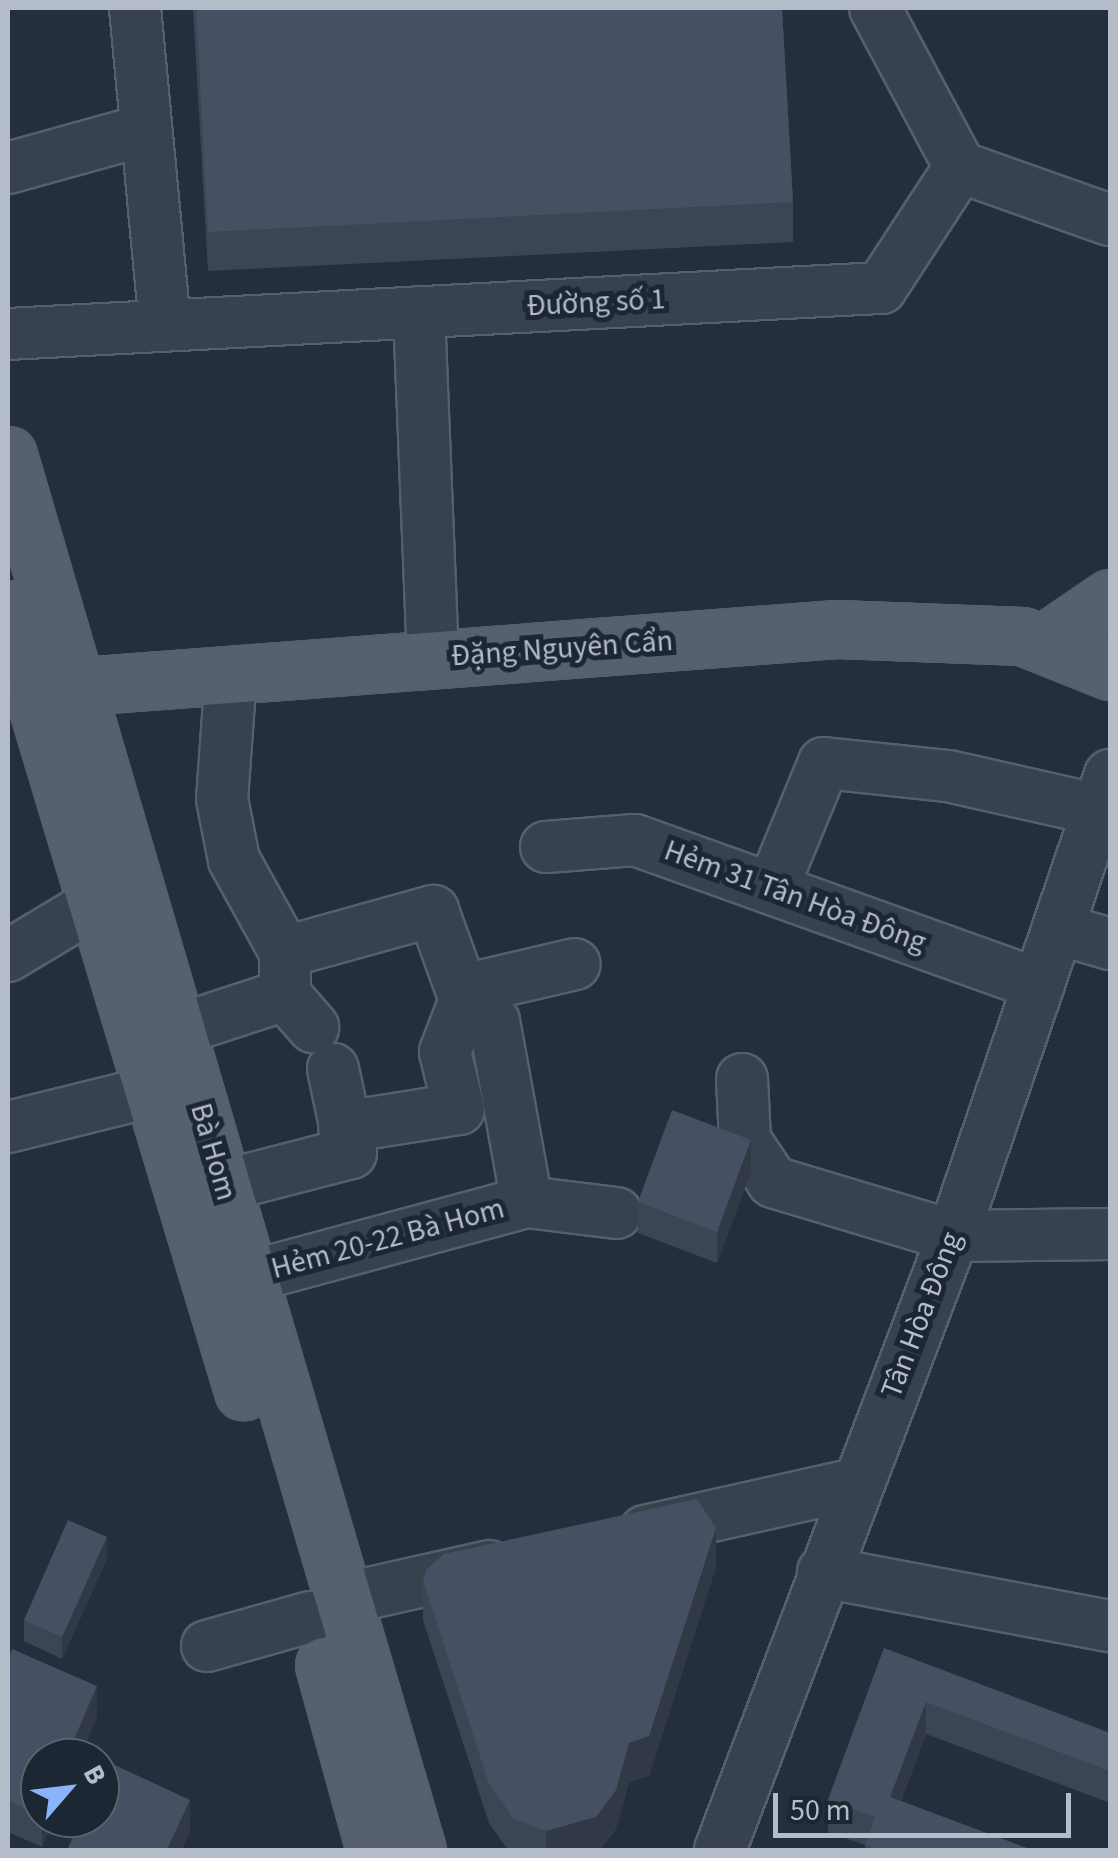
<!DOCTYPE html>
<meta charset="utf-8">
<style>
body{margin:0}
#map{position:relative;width:1118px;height:1858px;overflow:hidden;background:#242f3e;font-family:"Source Sans 3",sans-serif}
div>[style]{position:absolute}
.roads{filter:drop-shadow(2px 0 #565f6c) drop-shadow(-2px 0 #565f6c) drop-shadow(0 2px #565f6c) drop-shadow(0 -2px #565f6c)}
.minor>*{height:50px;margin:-25px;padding:0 25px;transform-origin:25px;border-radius:25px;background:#38414e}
.major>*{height:55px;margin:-27.5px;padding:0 27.5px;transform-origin:27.5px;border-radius:27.5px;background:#56606e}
.wall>*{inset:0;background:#3b4654}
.shaded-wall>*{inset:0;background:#303945}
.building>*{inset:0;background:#455162}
span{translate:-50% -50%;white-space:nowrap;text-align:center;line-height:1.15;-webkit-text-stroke:10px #1d2633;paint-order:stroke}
.street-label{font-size:30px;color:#b4bcc9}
.frame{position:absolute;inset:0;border:10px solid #b4bcc9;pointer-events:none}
.north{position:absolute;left:20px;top:1738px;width:100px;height:100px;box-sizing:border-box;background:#1d2633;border:2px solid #59626f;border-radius:50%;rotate:62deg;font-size:28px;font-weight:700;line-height:40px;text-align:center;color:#b4bcc9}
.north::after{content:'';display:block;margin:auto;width:35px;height:45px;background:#8ab4f8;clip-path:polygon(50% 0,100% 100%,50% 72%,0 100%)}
.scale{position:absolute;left:773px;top:1793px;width:298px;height:45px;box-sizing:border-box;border:5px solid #b4bcc9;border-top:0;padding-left:12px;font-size:30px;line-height:35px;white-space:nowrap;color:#b4bcc9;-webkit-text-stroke:8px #1d2633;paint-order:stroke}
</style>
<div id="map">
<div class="roads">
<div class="minor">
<i style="left:135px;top:8px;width:319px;rotate:84.6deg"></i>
<i style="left:875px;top:8px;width:180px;rotate:61.9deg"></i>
<i style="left:8px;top:168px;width:142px;rotate:-15.5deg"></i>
<i style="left:419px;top:312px;width:347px;rotate:87.7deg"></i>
<i style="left:8px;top:334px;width:874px;rotate:-3.02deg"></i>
<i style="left:881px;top:288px;width:145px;rotate:-56.9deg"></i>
<i style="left:960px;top:167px;width:159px;rotate:19.5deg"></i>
<i style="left:231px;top:674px;width:125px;rotate:94.1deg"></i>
<i style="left:222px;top:799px;width:62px;rotate:78.9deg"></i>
<i style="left:234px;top:860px;width:105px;rotate:61deg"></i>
<i style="left:285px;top:952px;width:43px;rotate:90deg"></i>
<i style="left:285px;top:995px;width:43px;rotate:48.8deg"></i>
<i style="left:546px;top:847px;width:89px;rotate:-4.5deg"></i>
<i style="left:635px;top:840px;width:429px;rotate:19.7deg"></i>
<i style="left:772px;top:889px;width:136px;rotate:-67.6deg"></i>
<i style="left:824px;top:763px;width:125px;rotate:6deg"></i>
<i style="left:948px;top:776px;width:155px;rotate:12.7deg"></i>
<i style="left:1059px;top:929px;width:53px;rotate:16.4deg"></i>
<i style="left:285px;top:952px;width:154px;rotate:-15.5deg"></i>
<i style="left:433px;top:911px;width:95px;rotate:70.2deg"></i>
<i style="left:8px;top:956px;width:105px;rotate:-31deg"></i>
<i style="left:494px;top:1021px;width:184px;rotate:79.7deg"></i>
<i style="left:178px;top:1030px;width:113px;rotate:-18.1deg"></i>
<i style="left:742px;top:1079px;width:61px;rotate:87.2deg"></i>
<i style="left:745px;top:1140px;width:50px;rotate:56.3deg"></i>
<i style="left:773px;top:1182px;width:188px;rotate:16.7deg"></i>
<i style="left:953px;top:1236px;width:157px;rotate:-0.7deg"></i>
<i style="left:8px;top:1127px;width:150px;rotate:-13.9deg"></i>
<i style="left:344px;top:1127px;width:116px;rotate:-8.9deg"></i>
<i style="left:459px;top:1109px;width:59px;rotate:-103.8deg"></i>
<i style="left:445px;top:1052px;width:56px;rotate:-69deg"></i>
<i style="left:465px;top:1000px;width:25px;rotate:-37deg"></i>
<i style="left:485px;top:985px;width:92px;rotate:-13.1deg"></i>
<i style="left:223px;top:1186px;width:132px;rotate:-14.5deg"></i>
<i style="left:351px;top:1153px;width:86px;rotate:-102.1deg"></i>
<i style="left:249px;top:1277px;width:288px;rotate:-15.1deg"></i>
<i style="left:527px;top:1202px;width:90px;rotate:7deg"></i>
<i style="left:645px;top:1531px;width:215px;rotate:-12.6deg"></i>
<i style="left:823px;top:1572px;width:292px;rotate:10.7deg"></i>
<i style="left:343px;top:1599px;width:150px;rotate:-12.7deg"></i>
<i style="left:207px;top:1646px;width:107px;rotate:-15.7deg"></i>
<i style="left:720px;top:1850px;width:657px;rotate:-69.22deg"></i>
<i style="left:953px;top:1236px;width:487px;rotate:-71.2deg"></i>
</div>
<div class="major">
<i style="left:8px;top:455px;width:1454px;rotate:73.66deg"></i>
<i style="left:8px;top:609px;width:817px;rotate:73.27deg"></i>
<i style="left:1047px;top:641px;width:76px;rotate:-34.3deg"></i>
<i style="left:42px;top:689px;width:797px;rotate:-4.32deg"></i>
<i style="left:837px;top:629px;width:185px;rotate:2.2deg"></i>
<i style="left:1022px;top:636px;width:95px;rotate:21.7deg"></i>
<i style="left:324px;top:1665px;width:192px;rotate:74.6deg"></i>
</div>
</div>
<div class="wall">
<i style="clip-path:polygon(193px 8px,782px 8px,793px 202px,793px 242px,208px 271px)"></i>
<i style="clip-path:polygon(751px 1172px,717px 1263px,638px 1233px,638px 1202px)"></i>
<i style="clip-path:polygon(107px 1559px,62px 1659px,24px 1641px,24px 1620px)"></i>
<i style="clip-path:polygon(716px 1567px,649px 1776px,629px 1782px,616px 1829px,600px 1850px,508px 1850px,489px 1823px,423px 1620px,423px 1580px)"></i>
<i style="clip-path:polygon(884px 1648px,1110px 1733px,1110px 1803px,926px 1734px,901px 1801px,1032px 1850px,865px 1850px,865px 1845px,828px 1832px,828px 1800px)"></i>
<i style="clip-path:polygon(8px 1660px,97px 1717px,40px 1758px,40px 1818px,54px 1818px,42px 1847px,8px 1832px)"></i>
</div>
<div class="shaded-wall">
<i style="clip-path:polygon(751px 1140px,751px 1172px,717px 1263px,717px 1232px)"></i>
<i style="clip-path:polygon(716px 1528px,716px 1567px,649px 1776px,629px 1782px,616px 1829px,600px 1850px,546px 1850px,546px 1831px,629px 1743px)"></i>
<i style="clip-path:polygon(107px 1537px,107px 1559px,62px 1659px,62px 1637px)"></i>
<i style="clip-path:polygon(97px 1686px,97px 1717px,80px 1758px,66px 1758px)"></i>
<i style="clip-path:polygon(926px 1702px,926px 1734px,890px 1829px,890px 1797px)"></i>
<i style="clip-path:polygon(190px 1800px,190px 1832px,182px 1850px,167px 1850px)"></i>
<i style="clip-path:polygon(42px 1818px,54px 1818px,42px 1847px)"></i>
</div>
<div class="building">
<i style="clip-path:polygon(196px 8px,782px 8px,793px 202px,208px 232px)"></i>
<i style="clip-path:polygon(672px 1110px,751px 1140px,717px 1232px,638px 1202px)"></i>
<i style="clip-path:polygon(697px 1499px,716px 1528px,649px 1736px,629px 1743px,616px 1790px,596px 1817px,546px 1831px,514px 1819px,489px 1784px,423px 1580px,426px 1570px,444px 1554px)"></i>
<i style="clip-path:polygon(68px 1520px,107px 1537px,62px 1637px,24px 1620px)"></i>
<i style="clip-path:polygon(884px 1648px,1110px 1733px,1110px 1771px,926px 1702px,890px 1797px,1032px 1850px,881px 1850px,865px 1845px,875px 1817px,828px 1800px)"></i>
<i style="clip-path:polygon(12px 1649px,97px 1686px,66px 1758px,40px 1758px,40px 1815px,8px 1801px,8px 1660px)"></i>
<i style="clip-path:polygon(108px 1762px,190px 1800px,167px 1850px,67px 1850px,82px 1818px,100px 1818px,100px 1779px)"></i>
</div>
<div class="street-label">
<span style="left:596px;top:303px;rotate:-3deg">Đường số 1</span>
<span style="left:562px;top:649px;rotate:-4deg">Đặng Nguyên Cẩn</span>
<span style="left:795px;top:897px;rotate:20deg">Hẻm 31 Tân Hòa Đông</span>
<span style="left:213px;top:1152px;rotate:74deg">Bà Hom</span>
<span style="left:388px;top:1239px;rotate:-15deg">Hẻm 20-22 Bà Hom</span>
<span style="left:922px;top:1315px;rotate:-69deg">Tân Hòa Đông</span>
</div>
<div class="frame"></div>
<div class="north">B</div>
<div class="scale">50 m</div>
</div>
